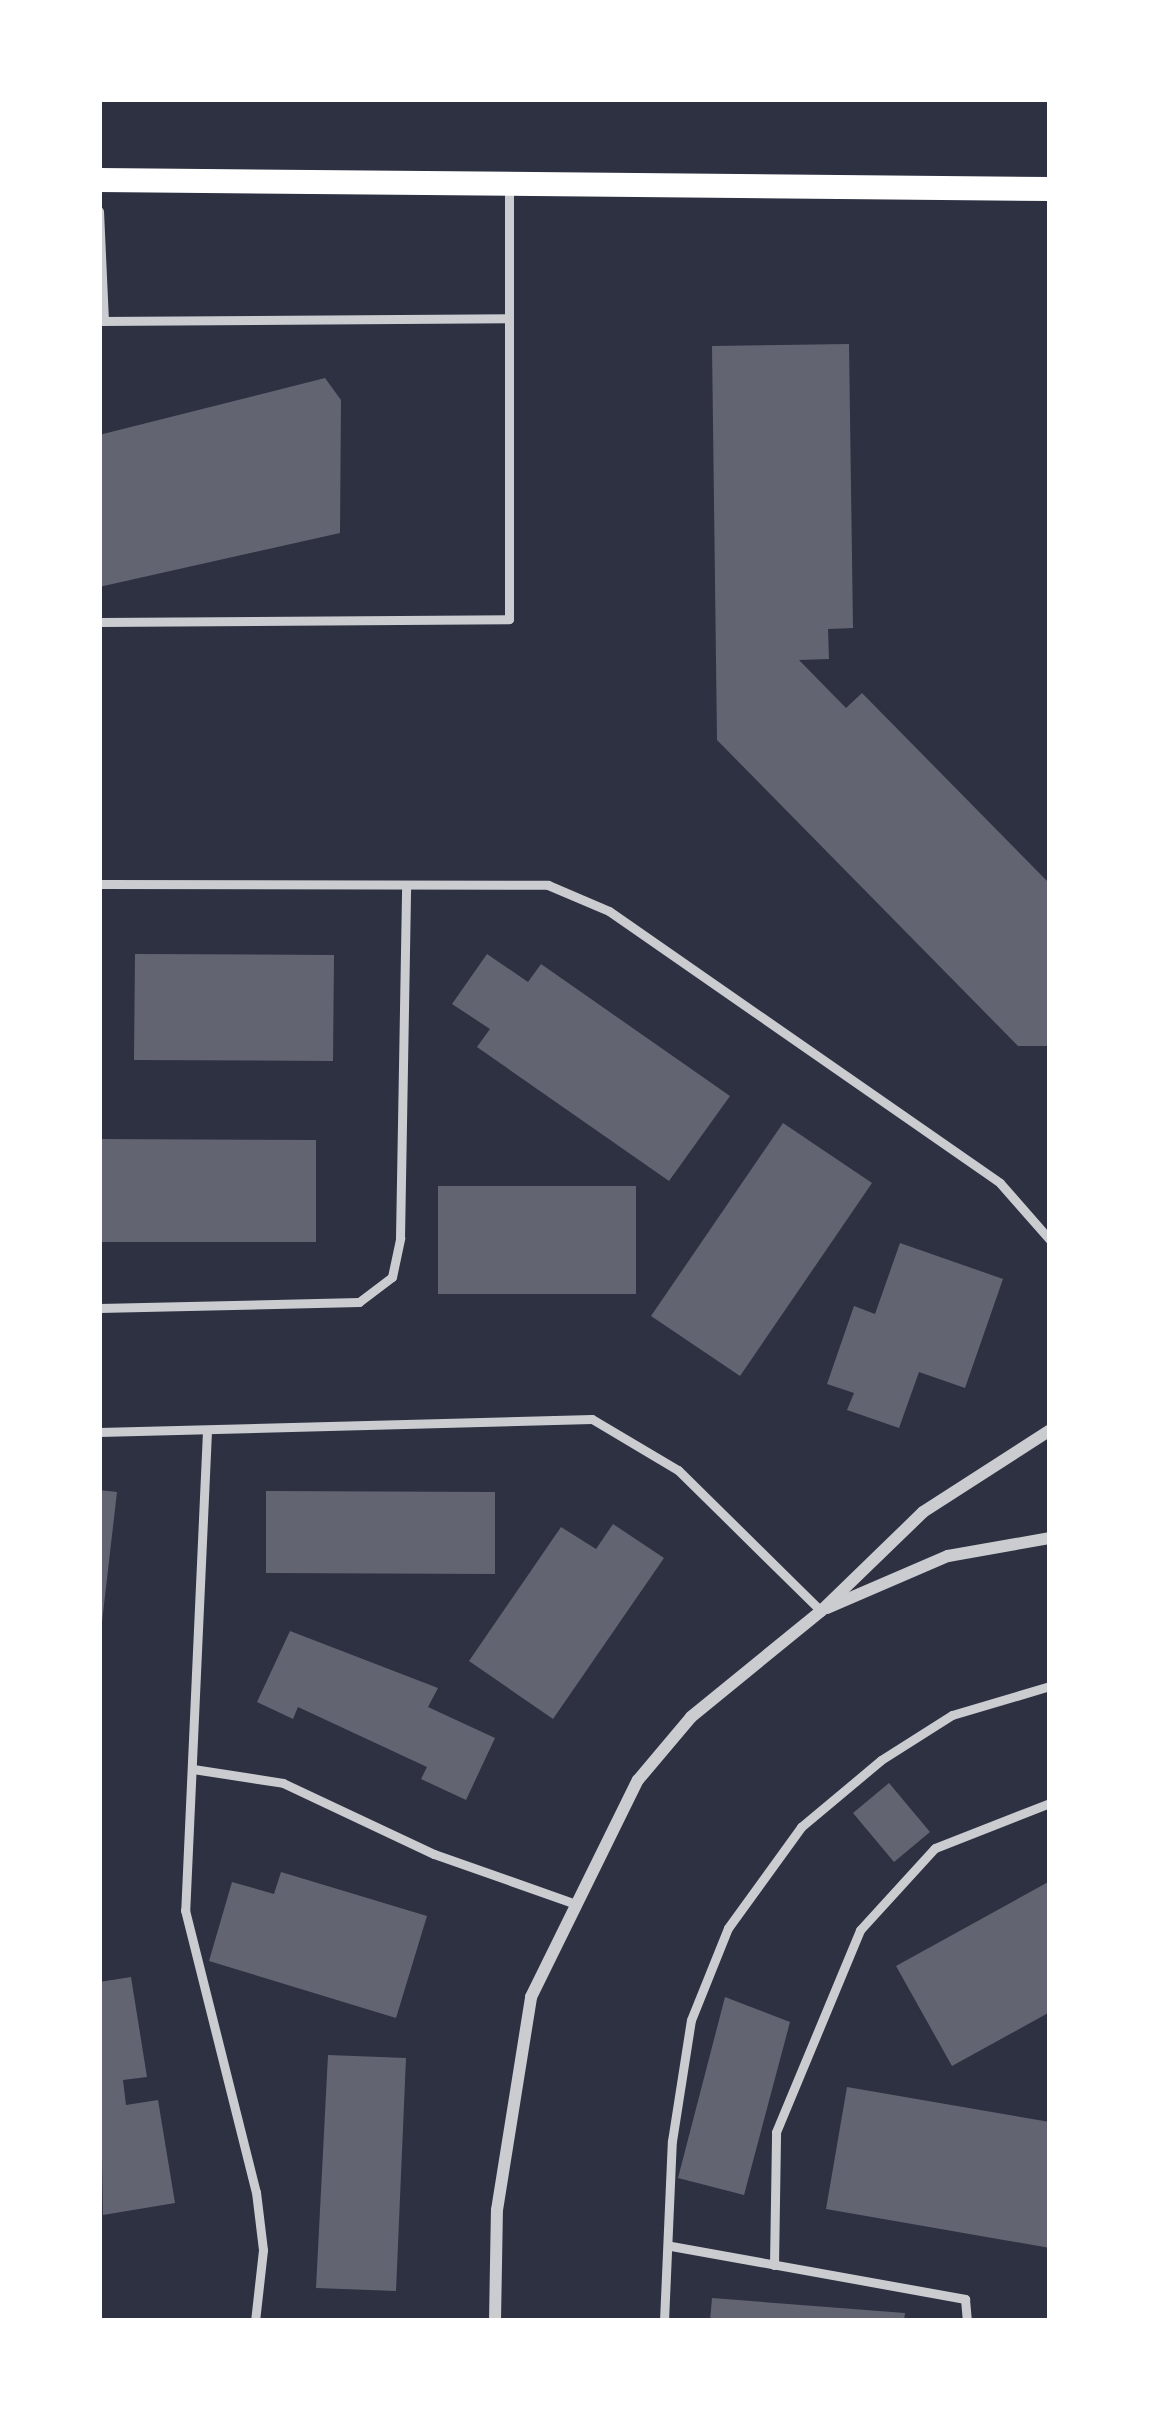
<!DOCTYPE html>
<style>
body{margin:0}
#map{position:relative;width:1149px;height:2420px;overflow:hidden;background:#2d3142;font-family:Cabin,sans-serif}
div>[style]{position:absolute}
.building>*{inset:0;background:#626471}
.service>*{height:9px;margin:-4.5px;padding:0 4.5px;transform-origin:4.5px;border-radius:4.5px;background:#caccd0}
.minor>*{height:12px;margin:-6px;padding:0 6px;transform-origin:6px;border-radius:6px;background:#caccd0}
.secondary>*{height:24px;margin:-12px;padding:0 12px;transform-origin:12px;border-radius:12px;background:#fff}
span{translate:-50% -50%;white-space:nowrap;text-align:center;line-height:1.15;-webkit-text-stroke:10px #fff;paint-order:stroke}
.frame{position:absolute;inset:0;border:102px solid #fff;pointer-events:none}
</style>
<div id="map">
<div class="building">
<i style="clip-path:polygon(849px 344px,853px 628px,828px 629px,829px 659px,799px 660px,846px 708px,862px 693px,1050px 884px,1050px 1046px,1018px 1046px,717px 740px,712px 346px)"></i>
<i style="clip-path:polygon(325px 378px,341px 400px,340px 533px,99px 587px,99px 435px)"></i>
<i style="clip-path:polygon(135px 954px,334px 955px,333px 1061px,134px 1060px)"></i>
<i style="clip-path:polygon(487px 954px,528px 982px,541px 964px,730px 1096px,669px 1181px,477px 1047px,490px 1029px,452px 1004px)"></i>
<i style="clip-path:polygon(783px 1123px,872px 1183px,740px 1376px,651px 1316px)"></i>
<i style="clip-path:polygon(99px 1139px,316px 1140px,316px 1242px,99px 1242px)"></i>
<i style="clip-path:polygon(438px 1186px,636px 1186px,636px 1294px,438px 1294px)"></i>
<i style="clip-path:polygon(900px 1243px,1003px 1279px,965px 1388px,919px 1372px,899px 1428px,847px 1410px,854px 1393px,827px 1384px,854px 1306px,875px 1314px)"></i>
<i style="clip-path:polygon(99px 1490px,117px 1492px,102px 1622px,99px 1622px)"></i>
<i style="clip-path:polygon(266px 1491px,495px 1492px,495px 1574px,266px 1573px)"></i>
<i style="clip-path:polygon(613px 1524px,664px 1558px,553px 1719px,469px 1661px,561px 1527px,596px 1549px)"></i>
<i style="clip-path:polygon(290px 1631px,438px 1688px,428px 1707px,495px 1738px,466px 1800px,421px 1779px,427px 1767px,298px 1707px,293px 1719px,257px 1702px)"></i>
<i style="clip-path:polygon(889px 1783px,930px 1832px,894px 1862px,853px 1813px)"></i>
<i style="clip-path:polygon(281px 1872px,427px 1916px,396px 2018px,209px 1961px,232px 1882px,274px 1894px)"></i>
<i style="clip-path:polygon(1050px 1881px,1050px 2012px,952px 2066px,896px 1966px)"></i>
<i style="clip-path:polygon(131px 1977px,147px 2077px,123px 2080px,126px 2105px,158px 2100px,175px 2203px,103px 2215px,99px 1982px)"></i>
<i style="clip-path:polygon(725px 1997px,790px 2022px,744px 2195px,678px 2178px)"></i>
<i style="clip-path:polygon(328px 2055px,406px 2058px,396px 2291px,316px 2288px)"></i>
<i style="clip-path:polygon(847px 2087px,1050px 2122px,1050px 2248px,826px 2209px)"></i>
<i style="clip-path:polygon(712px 2298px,905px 2313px,904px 2321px,710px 2321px)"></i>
</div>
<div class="service">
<i style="left:99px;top:211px;width:110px;rotate:87.4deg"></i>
<i style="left:99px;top:321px;width:410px;rotate:-0.4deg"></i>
<i style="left:99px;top:622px;width:410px;rotate:-0.4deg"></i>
<i style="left:509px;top:619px;width:430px;rotate:-90deg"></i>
<i style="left:99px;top:884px;width:449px;rotate:0.1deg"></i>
<i style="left:548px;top:885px;width:66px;rotate:23.1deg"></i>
<i style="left:609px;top:911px;width:476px;rotate:34.8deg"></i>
<i style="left:1000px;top:1183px;width:76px;rotate:48.7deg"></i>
<i style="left:99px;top:1308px;width:260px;rotate:-1.3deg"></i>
<i style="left:359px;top:1302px;width:41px;rotate:-37.1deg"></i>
<i style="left:392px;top:1277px;width:40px;rotate:-78deg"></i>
<i style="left:400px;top:1238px;width:353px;rotate:-89deg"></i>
<i style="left:207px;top:1431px;width:480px;rotate:92.6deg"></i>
<i style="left:185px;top:1910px;width:291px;rotate:75.9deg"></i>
<i style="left:256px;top:2192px;width:58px;rotate:83.1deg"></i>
<i style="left:263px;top:2250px;width:71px;rotate:96.4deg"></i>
<i style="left:99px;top:1432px;width:493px;rotate:-1.5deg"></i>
<i style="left:592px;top:1419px;width:100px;rotate:30.7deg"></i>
<i style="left:678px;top:1470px;width:201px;rotate:44.6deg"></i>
<i style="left:193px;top:1769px;width:91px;rotate:8.8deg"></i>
<i style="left:283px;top:1783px;width:167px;rotate:25.2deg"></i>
<i style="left:434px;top:1854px;width:151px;rotate:19.4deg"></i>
<i style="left:671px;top:2246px;width:299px;rotate:10.2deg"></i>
<i style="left:965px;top:2299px;width:22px;rotate:85deg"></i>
<i style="left:774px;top:2265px;width:133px;rotate:-89.1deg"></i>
<i style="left:776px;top:2132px;width:219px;rotate:-67.4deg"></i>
<i style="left:860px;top:1930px;width:111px;rotate:-47.6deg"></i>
<i style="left:935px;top:1848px;width:123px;rotate:-21.4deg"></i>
<i style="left:664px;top:2321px;width:180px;rotate:-87.5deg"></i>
<i style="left:672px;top:2141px;width:122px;rotate:-81.1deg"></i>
<i style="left:691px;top:2020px;width:99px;rotate:-68.1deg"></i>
<i style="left:728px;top:1928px;width:125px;rotate:-54.1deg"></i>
<i style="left:801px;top:1827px;width:104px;rotate:-39.9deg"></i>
<i style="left:881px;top:1760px;width:84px;rotate:-32.4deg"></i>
<i style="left:952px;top:1715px;width:102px;rotate:-16.5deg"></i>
</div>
<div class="minor">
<i style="left:827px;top:1608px;width:132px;rotate:-23.3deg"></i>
<i style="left:948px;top:1556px;width:104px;rotate:-10deg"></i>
<i style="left:495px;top:2321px;width:111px;rotate:-89deg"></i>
<i style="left:497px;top:2210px;width:216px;rotate:-80.9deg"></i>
<i style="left:531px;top:1997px;width:242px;rotate:-63.8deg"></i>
<i style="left:638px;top:1780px;width:82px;rotate:-49.9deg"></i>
<i style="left:691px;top:1717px;width:168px;rotate:-39.2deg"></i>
<i style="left:821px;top:1611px;width:142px;rotate:-44.1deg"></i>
<i style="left:923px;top:1512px;width:151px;rotate:-32.8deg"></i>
</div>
<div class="secondary">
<i style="left:99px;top:180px;width:951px;rotate:0.54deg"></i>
</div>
<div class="frame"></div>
</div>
